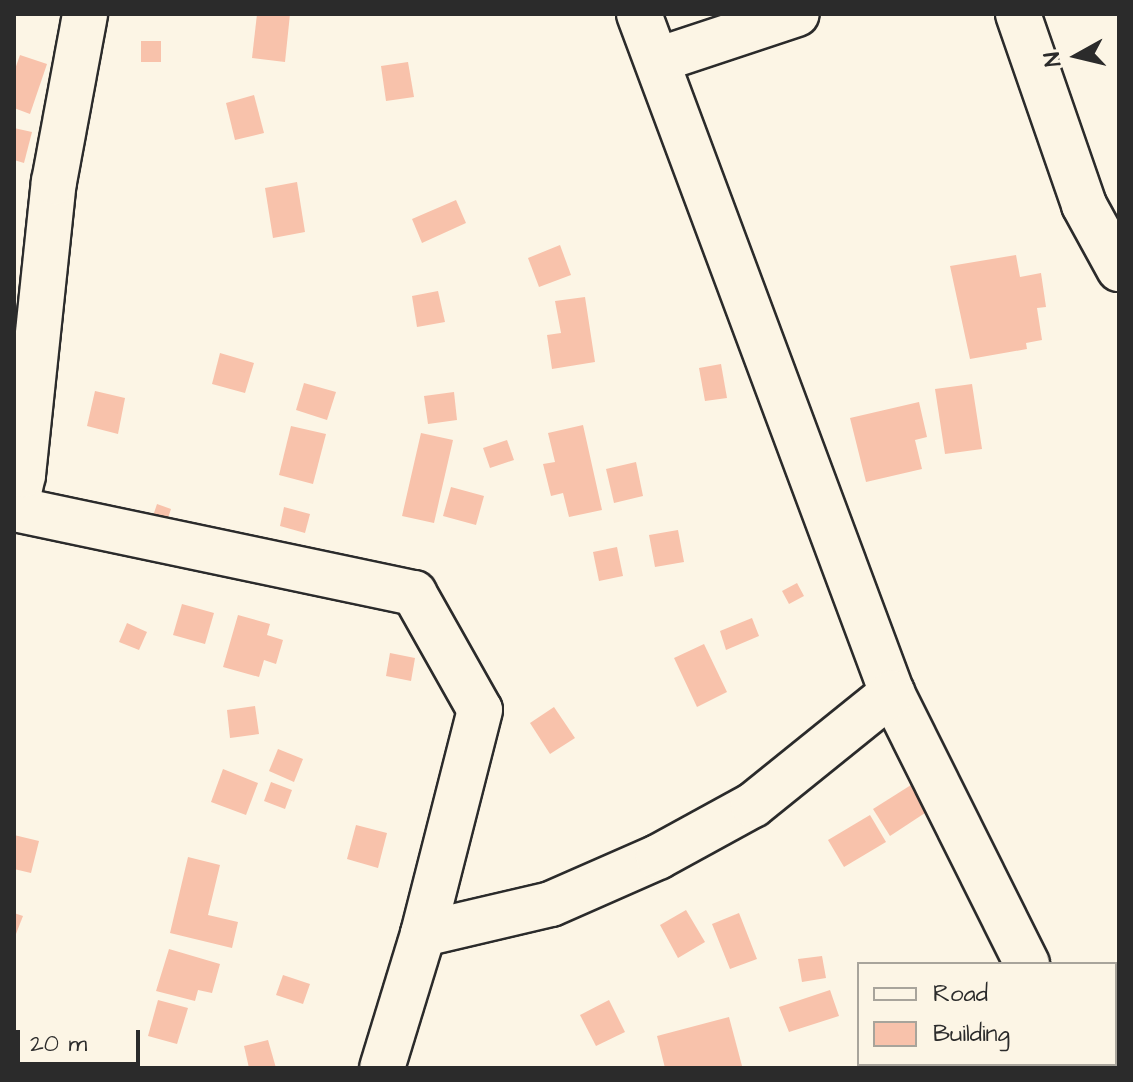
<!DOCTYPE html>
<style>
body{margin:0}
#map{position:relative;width:1133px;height:1082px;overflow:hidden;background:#fcf5e5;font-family:"Architects Daughter",sans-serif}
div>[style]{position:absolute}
.building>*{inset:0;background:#f8c2ab}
.roads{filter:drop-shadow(2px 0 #2b2b2b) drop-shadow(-2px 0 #2b2b2b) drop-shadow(0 2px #2b2b2b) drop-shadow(0 -2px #2b2b2b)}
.minor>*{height:44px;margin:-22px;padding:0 22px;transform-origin:22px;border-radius:22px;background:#fcf5e5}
span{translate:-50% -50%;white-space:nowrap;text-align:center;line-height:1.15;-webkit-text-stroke:6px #fcf5e5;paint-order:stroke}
.frame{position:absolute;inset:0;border:16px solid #2b2b2b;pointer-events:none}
.legend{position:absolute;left:857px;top:962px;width:260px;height:104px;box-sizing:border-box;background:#fcf5e5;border:2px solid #a8a49b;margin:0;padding:10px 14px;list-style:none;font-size:24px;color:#2b2b2b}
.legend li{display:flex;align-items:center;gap:16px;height:40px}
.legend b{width:40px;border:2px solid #a8a49b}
.north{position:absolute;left:1037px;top:16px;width:80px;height:80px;-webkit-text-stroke:6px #fcf5e5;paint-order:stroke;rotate:262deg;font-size:22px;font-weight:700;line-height:32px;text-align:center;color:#2b2b2b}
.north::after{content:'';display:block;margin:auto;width:28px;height:36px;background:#2b2b2b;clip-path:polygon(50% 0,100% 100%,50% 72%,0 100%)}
.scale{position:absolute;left:16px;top:1030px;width:124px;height:36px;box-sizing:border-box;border:4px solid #2b2b2b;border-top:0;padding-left:10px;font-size:24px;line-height:28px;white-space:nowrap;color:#2b2b2b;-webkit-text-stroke:6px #fcf5e5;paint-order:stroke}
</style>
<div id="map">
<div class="building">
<i style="clip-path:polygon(257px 14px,290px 14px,285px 62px,252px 58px)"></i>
<i style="clip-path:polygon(141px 41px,161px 41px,161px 62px,141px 62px)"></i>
<i style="clip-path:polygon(20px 55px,47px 64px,30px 114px,14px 108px,14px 72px)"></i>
<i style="clip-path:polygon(408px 62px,414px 97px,386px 101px,381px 66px)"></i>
<i style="clip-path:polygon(254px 95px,264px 133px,235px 140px,226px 103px)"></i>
<i style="clip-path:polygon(14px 128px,32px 132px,24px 163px,14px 160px)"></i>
<i style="clip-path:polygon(297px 182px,305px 232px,273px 238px,265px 188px)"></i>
<i style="clip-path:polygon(456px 200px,466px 223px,422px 243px,412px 219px)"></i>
<i style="clip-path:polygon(560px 245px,571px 275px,539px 287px,528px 258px)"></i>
<i style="clip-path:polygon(1016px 255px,1020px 277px,1041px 273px,1046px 307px,1037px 308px,1042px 340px,1026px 343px,1027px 349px,970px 359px,950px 266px)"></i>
<i style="clip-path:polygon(438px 291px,445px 322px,417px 327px,412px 296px)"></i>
<i style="clip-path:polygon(585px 297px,595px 362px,552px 369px,547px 335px,561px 333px,555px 301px)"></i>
<i style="clip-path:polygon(220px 353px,254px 363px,245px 393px,212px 384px)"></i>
<i style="clip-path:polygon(721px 364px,727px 398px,705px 401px,699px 368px)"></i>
<i style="clip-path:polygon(304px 383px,336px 392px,327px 420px,296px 410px)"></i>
<i style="clip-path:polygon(972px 384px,982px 449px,945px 454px,935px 389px)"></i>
<i style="clip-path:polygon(95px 391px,125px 398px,118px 434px,87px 426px)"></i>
<i style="clip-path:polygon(454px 392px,457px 420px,428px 424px,424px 396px)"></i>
<i style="clip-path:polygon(919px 402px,927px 437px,915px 440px,922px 469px,866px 482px,850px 418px)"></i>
<i style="clip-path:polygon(583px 425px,602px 510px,569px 517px,563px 493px,551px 496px,543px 464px,555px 462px,548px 433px)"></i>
<i style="clip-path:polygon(291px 426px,326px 434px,313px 484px,279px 475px)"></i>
<i style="clip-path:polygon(421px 433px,453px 440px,434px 523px,402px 516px)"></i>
<i style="clip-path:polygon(507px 440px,514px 460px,490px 468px,483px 448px)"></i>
<i style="clip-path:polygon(636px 462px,643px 496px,614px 503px,606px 469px)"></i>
<i style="clip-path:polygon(451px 487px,484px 496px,476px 525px,443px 516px)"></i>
<i style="clip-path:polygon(157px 504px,171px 509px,166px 524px,152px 519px)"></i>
<i style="clip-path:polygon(284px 507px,310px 514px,305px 533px,280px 526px)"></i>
<i style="clip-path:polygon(678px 530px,684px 562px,655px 567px,649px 535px)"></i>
<i style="clip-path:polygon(617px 547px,623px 576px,599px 581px,593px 552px)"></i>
<i style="clip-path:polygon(797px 583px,804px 596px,789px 604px,782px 591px)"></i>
<i style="clip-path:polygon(182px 604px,214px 613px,205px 644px,173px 635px)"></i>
<i style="clip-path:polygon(238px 615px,270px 624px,267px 635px,283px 640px,276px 664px,264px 660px,259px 677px,223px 667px)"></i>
<i style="clip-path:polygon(752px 618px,759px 636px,726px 650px,720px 631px)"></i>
<i style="clip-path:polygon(127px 623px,147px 632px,139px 650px,119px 642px)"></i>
<i style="clip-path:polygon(704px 644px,727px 692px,697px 707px,674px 658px)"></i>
<i style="clip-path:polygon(390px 653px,415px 658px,411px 681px,386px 676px)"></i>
<i style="clip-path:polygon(255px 706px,259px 734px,230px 738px,227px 710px)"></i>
<i style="clip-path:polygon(554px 707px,575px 738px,550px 754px,530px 723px)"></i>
<i style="clip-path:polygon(278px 749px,303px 759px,294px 782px,269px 771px)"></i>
<i style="clip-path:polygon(223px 769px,258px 783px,246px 815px,211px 802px)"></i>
<i style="clip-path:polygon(271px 782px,292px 790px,285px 809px,264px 801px)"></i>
<i style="clip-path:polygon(911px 785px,928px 811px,890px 836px,873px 809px)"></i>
<i style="clip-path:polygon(870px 815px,886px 842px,844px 867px,828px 840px)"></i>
<i style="clip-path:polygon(356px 825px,387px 833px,378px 868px,347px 859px)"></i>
<i style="clip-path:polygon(14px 835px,39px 841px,31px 873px,14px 869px)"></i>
<i style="clip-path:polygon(188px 857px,220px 865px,208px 915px,238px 922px,232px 948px,170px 933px)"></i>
<i style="clip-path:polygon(686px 910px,705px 942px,678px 958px,660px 925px)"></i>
<i style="clip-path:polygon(14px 913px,23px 916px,14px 939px)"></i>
<i style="clip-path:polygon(739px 913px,757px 959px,730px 969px,712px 924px)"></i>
<i style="clip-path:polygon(169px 949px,220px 964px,212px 993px,198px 990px,195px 1001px,156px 991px)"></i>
<i style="clip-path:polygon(822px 956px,826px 978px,802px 982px,798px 959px)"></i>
<i style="clip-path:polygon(283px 975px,310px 984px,303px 1004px,276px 995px)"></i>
<i style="clip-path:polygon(830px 990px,839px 1016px,789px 1032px,779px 1007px)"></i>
<i style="clip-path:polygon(158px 1000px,188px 1008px,177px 1044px,148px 1036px)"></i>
<i style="clip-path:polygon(609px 1000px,625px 1032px,596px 1046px,580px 1015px)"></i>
<i style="clip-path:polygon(729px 1017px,742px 1066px,665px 1068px,657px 1036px)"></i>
<i style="clip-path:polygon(268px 1040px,276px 1068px,249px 1068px,244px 1046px)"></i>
<i style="clip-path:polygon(937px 1064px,1002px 1064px,1004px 1068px,938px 1068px)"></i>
</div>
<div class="roads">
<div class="minor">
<i style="left:639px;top:14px;width:725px;rotate:69.56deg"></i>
<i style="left:892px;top:693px;width:303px;rotate:63.5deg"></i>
<i style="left:1018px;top:14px;width:202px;rotate:70.9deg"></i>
<i style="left:1084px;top:205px;width:73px;rotate:61.3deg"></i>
<i style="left:658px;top:60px;width:146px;rotate:-18.3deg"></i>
<i style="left:14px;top:472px;width:9px;rotate:18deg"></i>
<i style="left:23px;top:475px;width:35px;rotate:103deg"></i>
<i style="left:15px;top:509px;width:408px;rotate:11.9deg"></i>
<i style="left:414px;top:593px;width:134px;rotate:60.6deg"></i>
<i style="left:480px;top:710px;width:231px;rotate:104.3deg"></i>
<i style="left:423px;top:934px;width:140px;rotate:107deg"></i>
<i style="left:23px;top:475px;width:295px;rotate:-84deg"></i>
<i style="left:54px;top:182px;width:171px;rotate:-79.5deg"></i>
<i style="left:423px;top:934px;width:131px;rotate:-13.2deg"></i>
<i style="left:551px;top:904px;width:117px;rotate:-23.7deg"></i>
<i style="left:658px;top:857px;width:108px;rotate:-28.7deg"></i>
<i style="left:753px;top:805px;width:179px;rotate:-38.9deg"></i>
<i style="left:1077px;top:1064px;width:4px;rotate:63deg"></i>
</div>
</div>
<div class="frame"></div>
<ul class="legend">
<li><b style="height:10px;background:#fcf5e5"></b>Road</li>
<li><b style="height:22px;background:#f8c2ab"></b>Building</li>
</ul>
<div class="north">N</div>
<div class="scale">20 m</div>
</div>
